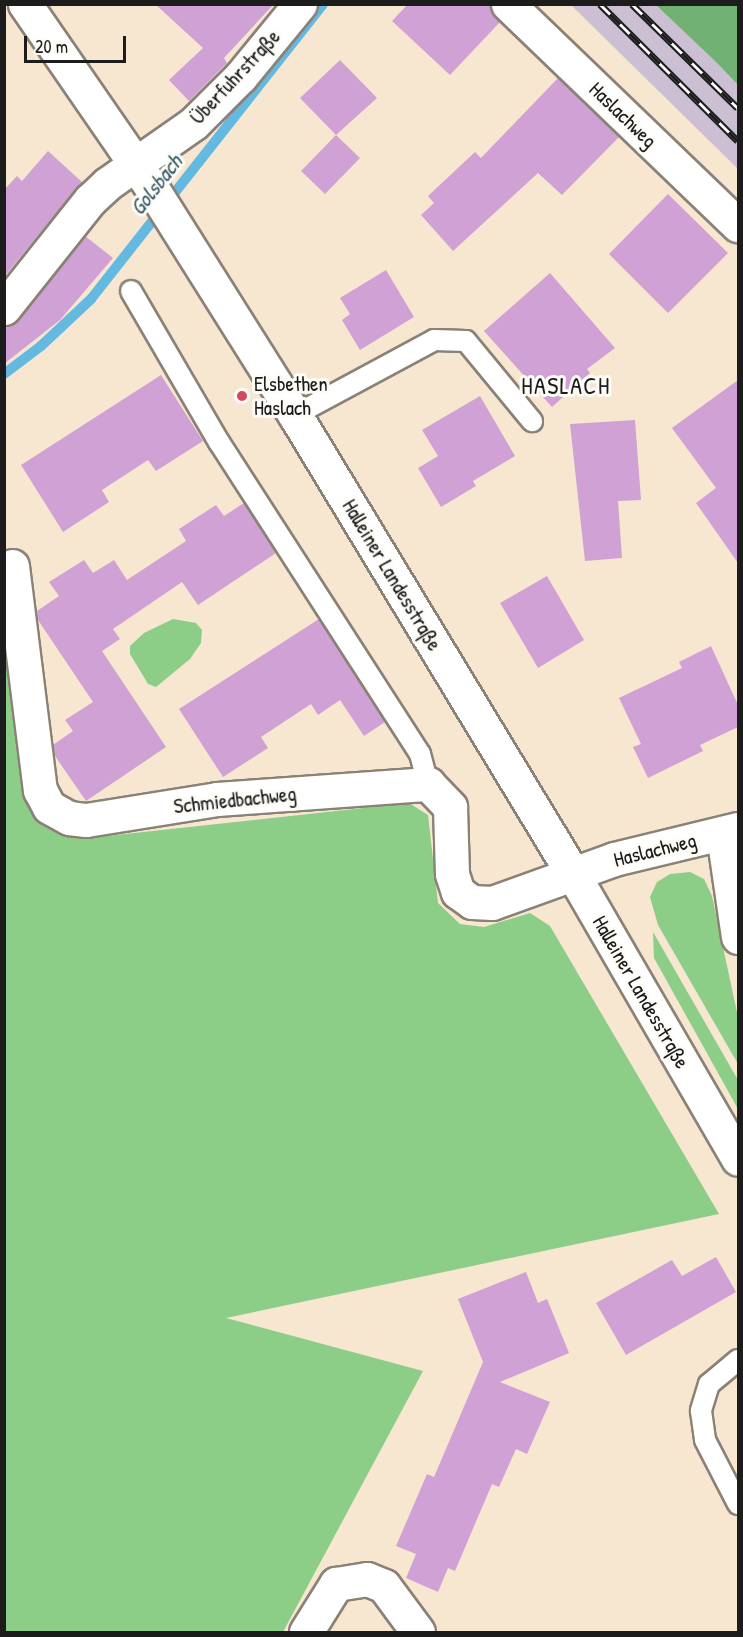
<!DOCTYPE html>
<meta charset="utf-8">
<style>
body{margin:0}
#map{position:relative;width:743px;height:1637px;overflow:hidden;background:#f7e7d1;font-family:"Patrick Hand",sans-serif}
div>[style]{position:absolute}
.industrial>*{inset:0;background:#ccbed3}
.green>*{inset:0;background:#8cce87}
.forest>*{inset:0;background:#71b174}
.stream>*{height:10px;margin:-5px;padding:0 5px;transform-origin:5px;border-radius:5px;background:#63b9e0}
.building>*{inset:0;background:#d0a1d4}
.roads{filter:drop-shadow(2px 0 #8a8276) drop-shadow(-2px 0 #8a8276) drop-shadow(0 2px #8a8276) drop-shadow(0 -2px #8a8276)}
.lane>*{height:20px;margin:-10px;padding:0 10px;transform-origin:10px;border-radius:10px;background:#fff}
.street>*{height:33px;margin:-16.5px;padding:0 16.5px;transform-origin:16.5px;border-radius:16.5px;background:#fff}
.secondary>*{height:33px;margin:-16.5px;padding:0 16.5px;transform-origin:16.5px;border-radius:16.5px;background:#fff}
.rail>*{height:7px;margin-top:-3.5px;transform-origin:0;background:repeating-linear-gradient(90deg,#fdfcf7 0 14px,#1c1c1c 0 28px);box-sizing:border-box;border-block:2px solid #1c1c1c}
.dots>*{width:16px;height:16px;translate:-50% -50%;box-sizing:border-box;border:3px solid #fdfcf7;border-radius:50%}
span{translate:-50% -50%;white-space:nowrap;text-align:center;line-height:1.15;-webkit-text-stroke:6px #fdfcf7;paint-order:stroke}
.street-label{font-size:21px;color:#1c1c1c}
.poi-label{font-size:21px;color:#1c1c1c}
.left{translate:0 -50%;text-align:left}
.water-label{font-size:22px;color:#385b6a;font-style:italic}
.quarter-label{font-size:24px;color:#1c1c1c;letter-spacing:1.5px}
.frame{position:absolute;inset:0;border:6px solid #1c1c1c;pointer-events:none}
.scale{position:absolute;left:24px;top:36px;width:102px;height:27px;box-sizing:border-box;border:3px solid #1c1c1c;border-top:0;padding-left:8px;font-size:18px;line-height:21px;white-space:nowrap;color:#1c1c1c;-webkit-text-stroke:4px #fdfcf7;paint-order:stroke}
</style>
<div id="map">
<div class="industrial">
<i style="clip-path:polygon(571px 5px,656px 5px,717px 63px,738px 85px,738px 169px)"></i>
</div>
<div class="green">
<i style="clip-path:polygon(4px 605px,33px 807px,79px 839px,409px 803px,428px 815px,438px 903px,460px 924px,484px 927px,530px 913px,550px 926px,719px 1214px,226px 1318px,423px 1371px,283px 1632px,5px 1632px)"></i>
<i style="clip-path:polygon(173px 619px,196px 623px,202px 630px,201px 643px,190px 659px,156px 687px,148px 684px,130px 654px,130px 646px,144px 633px)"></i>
<i style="clip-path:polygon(690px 872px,704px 879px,712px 896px,738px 1017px,738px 1064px,658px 925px,650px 897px,657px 882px,670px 874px)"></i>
<i style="clip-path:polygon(653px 932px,738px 1080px,738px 1109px,654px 958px)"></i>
</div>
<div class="forest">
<i style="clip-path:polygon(656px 5px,738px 5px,738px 85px,717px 63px)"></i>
</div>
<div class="stream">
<i style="left:4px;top:374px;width:46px;rotate:-37.1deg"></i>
<i style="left:41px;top:346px;width:69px;rotate:-43.2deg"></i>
<i style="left:91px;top:299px;width:375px;rotate:-51.8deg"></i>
</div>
<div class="building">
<i style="clip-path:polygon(155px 4px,274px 4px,224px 58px,227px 63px,189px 101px,169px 80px,203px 48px)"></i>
<i style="clip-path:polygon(408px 4px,490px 4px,500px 22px,450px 75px,392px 21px)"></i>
<i style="clip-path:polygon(340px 60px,377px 98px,336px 135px,300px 98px)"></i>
<i style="clip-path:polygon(558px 78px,619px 137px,562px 195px,538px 173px,453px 251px,421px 215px,434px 203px,428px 196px,475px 152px,481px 158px)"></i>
<i style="clip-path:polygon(336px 135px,360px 158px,325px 194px,301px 171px)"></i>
<i style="clip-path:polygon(48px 151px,82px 182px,4px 277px,4px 190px,17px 176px,22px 181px)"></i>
<i style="clip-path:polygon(668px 194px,728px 253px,668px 313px,609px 254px)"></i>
<i style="clip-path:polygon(85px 236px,113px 258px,60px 320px,4px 364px,4px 326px,19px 320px)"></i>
<i style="clip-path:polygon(386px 270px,414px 317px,360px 350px,342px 320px,350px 314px,340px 298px)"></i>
<i style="clip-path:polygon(550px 273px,615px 348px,587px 369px,590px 373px,552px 407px,484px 331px)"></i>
<i style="clip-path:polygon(161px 375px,203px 441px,156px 471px,148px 460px,102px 490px,109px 502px,63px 532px,21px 465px)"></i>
<i style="clip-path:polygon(738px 380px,738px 563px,696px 503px,716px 488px,672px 428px)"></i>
<i style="clip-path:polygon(480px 396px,515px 456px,473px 481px,476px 486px,441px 507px,418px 468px,438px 456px,422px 430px)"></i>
<i style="clip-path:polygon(635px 420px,641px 500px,618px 501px,622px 558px,585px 561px,570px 424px)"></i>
<i style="clip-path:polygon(244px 503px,276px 553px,198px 605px,182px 582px,113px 629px,120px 639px,102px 651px,166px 747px,86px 801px,55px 756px,53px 745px,73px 731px,65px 720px,93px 702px,38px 620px,37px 611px,59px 596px,49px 582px,84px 560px,93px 573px,114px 560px,127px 580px,186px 541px,179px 529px,216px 505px,224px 516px)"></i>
<i style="clip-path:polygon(547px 576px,584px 640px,538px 668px,500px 603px)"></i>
<i style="clip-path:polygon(319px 619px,385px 722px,364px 736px,340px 700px,318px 715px,311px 704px,261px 737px,268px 748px,223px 777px,179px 709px)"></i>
<i style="clip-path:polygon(711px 646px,738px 705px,738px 727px,700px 745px,703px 751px,648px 778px,633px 747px,641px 744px,619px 698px,682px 668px,679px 662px)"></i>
<i style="clip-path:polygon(716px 1257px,736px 1292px,626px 1355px,596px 1303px,672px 1260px,682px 1276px)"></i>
<i style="clip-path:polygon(526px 1272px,538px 1303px,547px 1299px,569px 1353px,500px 1382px,550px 1402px,527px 1454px,516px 1449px,499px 1487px,492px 1484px,455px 1571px,448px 1568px,438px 1592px,406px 1578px,416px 1554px,396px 1546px,427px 1474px,434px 1477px,483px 1362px,458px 1299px)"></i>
</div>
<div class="roads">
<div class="lane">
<i style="left:131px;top:291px;width:175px;rotate:59.8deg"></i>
<i style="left:219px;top:442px;width:371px;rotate:57.2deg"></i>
<i style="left:420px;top:754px;width:31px;rotate:75deg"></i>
<i style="left:295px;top:415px;width:158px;rotate:-28.3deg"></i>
<i style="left:434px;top:340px;width:32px;rotate:2deg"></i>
<i style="left:466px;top:341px;width:104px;rotate:50.5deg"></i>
<i style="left:738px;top:1360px;width:38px;rotate:140deg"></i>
<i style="left:709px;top:1384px;width:28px;rotate:107deg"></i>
<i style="left:701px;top:1411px;width:29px;rotate:82deg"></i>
<i style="left:705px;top:1440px;width:72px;rotate:62.7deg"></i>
</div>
<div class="street">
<i style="left:508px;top:4px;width:319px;rotate:43.9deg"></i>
<i style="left:4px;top:308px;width:138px;rotate:-51.5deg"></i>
<i style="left:90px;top:200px;width:23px;rotate:-43deg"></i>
<i style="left:107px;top:184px;width:106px;rotate:-35deg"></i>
<i style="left:194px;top:123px;width:66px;rotate:-45deg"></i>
<i style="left:241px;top:76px;width:93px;rotate:-50.7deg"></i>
<i style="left:12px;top:566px;width:226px;rotate:82.9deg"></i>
<i style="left:40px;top:790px;width:19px;rotate:62deg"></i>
<i style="left:49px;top:807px;width:23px;rotate:29deg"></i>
<i style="left:69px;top:818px;width:17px;rotate:7deg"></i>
<i style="left:86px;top:820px;width:133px;rotate:-9.1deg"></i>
<i style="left:217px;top:799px;width:212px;rotate:-4.1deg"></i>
<i style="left:428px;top:784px;width:32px;rotate:46deg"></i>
<i style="left:450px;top:807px;width:67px;rotate:88.3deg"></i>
<i style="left:452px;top:874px;width:19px;rotate:72deg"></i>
<i style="left:458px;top:892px;width:17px;rotate:36deg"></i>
<i style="left:472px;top:902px;width:20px;rotate:3deg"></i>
<i style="left:492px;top:903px;width:130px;rotate:-19.8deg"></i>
<i style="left:614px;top:859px;width:128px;rotate:-13.6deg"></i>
<i style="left:723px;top:834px;width:104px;rotate:81.7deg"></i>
<i style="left:306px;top:1632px;width:57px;rotate:-58deg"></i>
<i style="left:336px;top:1584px;width:31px;rotate:-9deg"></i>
<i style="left:367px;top:1579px;width:18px;rotate:22deg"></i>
<i style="left:384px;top:1586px;width:57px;rotate:53.5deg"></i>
</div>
<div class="secondary">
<i style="left:25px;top:4px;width:220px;rotate:55.4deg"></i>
<i style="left:150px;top:185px;width:272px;rotate:57.8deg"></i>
<i style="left:295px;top:415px;width:537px;rotate:58.8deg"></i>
<i style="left:573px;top:874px;width:329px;rotate:59.9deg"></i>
</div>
</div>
<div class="rail">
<i style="left:600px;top:4px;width:194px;rotate:44.8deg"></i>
<i style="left:632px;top:4px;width:148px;rotate:44.5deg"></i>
</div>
<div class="dots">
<i style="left:242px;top:396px;background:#d1495b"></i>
</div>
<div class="street-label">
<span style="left:235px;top:77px;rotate:-47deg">Überfuhrstraße</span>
<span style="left:623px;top:115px;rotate:44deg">Haslachweg</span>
<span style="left:392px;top:575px;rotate:59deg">Halleiner Landesstraße</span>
<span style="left:235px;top:800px;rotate:-6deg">Schmiedbachweg</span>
<span style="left:655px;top:850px;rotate:-14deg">Haslachweg</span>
<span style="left:641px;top:992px;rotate:60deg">Halleiner Landesstraße</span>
</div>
<div class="poi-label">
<span class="left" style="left:254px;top:396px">Elsbethen<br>Haslach</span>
</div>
<div class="water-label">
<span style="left:156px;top:185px;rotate:-52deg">Golsbach</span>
</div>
<div class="quarter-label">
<span style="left:566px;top:386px">HASLACH</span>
</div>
<div class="frame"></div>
<div class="scale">20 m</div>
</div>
